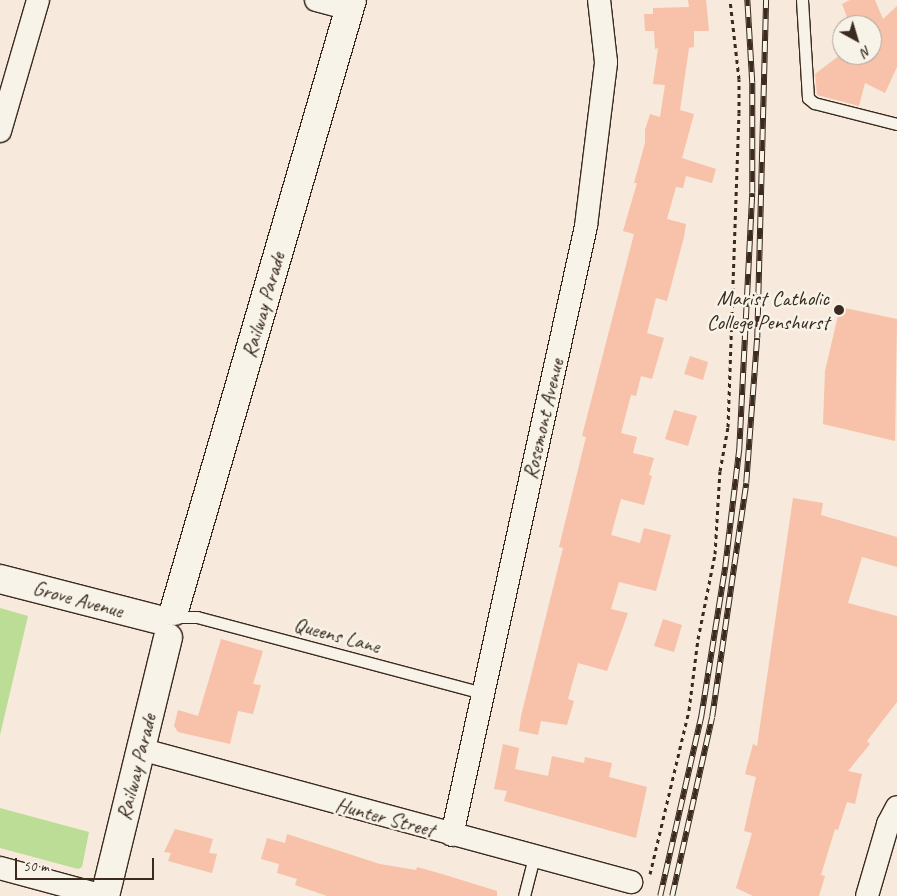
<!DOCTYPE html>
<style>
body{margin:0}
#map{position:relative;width:897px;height:896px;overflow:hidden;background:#f7e9dc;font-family:Caveat,sans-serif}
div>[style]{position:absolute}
.green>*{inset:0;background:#bbdd96}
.building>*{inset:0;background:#f7c1aa}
.path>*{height:3px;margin-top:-1.5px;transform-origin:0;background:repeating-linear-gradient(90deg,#3b2a1e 0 4px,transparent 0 8px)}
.roads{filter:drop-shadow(1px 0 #3b2a1e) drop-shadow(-1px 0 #3b2a1e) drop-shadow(0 1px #3b2a1e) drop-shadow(0 -1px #3b2a1e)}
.lane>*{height:11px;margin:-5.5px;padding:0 5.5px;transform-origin:5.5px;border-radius:5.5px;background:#f7f3e8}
.street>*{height:22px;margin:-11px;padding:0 11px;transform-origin:11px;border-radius:11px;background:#f7f3e8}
.secondary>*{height:28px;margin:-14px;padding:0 14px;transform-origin:14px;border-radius:14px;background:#f7f3e8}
.rail>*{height:5.5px;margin-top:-2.75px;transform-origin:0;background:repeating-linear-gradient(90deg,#f7f3e8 0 11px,#3b2a1e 0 22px);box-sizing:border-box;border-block:1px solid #3b2a1e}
.dots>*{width:14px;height:14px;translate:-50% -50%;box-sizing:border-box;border:2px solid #f7f3e8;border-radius:50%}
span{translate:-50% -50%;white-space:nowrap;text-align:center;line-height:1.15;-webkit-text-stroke:5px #f7f3e8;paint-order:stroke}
.poi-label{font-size:21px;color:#3b2a1e}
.right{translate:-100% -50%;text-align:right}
.street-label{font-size:21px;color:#3b2a1e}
.north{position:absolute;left:832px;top:15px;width:50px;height:50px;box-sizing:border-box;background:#f7f3e8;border:1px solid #aca397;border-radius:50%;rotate:141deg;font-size:14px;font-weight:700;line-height:20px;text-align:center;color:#3b2a1e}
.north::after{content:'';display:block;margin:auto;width:18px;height:22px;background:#3b2a1e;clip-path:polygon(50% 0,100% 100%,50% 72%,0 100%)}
.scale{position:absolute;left:15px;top:858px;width:139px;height:22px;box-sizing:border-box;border:2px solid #3b2a1e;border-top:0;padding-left:6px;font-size:15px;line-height:18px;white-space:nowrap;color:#3b2a1e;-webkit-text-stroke:4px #f7f3e8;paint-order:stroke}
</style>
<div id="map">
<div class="green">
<i style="clip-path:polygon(0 608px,28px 616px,0 735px)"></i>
<i style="clip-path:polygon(0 808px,89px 832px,82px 867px,78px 869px,0 848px)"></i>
</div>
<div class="building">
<i style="clip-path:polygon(688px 0,706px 0,709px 31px,694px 31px,694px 47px,689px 48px,680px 110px,694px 114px,682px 158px,716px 169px,712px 183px,686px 176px,683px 188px,676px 187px,667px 219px,686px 224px,684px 237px,667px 301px,656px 298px,647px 333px,664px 338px,652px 379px,641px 376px,636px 396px,631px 395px,621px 433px,637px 437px,633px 453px,654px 458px,649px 475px,652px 476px,644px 505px,621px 499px,611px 535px,640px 543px,644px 528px,671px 535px,656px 591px,619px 582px,611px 609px,628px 613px,607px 671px,578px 663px,568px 699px,574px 701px,567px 725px,541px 721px,538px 735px,519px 731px,521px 716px,563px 548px,559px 547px,586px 437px,582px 436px,634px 234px,623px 231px,637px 183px,634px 183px,645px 143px,645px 130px,650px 114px,660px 117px,665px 85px,653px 84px,658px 48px,655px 49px,654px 31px,645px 31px,644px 14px,653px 14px,653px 8px,689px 7px)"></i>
<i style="clip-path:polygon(850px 0,875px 0,883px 19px,897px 6px,897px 67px,885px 93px,865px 83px,859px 106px,817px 95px,815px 74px,840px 55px,872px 55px,872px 25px,850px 25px,842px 4px)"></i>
<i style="clip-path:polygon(840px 307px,897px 319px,895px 441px,823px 424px,825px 371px)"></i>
<i style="clip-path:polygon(690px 356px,708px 362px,703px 380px,684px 374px)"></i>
<i style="clip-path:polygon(674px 410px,697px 416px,688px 446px,665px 439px)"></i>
<i style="clip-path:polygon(793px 498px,823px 503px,821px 515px,897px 537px,897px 567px,862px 557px,848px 603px,897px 616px,897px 702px,867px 741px,870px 744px,848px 771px,862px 774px,855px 804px,847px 802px,838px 830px,835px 829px,821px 875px,825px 876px,819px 896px,753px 896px,736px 888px,752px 833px,744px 831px,756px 777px,745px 774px,753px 744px,757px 746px)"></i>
<i style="clip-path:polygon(663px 619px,682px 625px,674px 652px,654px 646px)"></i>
<i style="clip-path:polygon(221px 639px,263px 651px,253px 684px,261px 685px,253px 714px,238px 711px,230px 744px,178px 732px,174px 726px,178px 710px,198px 716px)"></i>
<i style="clip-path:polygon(503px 744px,519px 748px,515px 769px,548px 776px,552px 756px,584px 763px,585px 757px,612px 763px,609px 777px,647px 787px,636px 838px,504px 801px,507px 791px,494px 789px)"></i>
<i style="clip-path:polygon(175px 829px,213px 839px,209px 853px,217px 854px,212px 873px,168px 861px,171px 853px,164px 852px)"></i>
<i style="clip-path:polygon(287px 834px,380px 864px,416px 870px,417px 867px,442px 874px,497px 891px,497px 896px,327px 896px,295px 885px,297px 879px,277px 873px,279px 864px,261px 859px,267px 838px,285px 843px)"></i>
</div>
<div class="path">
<i style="left:650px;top:874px;width:169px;rotate:-76.6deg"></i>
<i style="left:689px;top:710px;width:72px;rotate:-82.8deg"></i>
<i style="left:698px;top:639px;width:87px;rotate:-78.7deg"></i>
<i style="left:715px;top:554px;width:83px;rotate:-86.6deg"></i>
<i style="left:720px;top:471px;width:45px;rotate:-79.7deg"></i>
<i style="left:728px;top:427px;width:314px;rotate:-88deg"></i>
<i style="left:739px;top:113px;width:34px;rotate:-90deg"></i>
<i style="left:739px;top:79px;width:80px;rotate:-96.5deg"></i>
</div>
<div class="roads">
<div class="lane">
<i style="left:802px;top:0;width:98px;rotate:86.5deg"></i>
<i style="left:808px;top:98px;width:8px;rotate:40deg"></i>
<i style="left:814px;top:103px;width:86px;rotate:14.2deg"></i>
<i style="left:181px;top:617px;width:16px"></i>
<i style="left:197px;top:617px;width:295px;rotate:14.9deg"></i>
<i style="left:524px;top:896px;width:40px;rotate:-75.6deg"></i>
</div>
<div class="street">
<i style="left:316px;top:0;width:34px;rotate:15deg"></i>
<i style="left:0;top:131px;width:136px;rotate:-73.8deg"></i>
<i style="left:140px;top:749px;width:509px;rotate:15.16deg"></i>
<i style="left:452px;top:835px;width:624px;rotate:-77.59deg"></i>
<i style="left:586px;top:226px;width:165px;rotate:-83deg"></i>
<i style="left:606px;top:62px;width:62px;rotate:-96.4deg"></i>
<i style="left:0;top:868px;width:107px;rotate:15.2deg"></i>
<i style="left:867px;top:896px;width:75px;rotate:-73.7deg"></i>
<i style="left:888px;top:824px;width:19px;rotate:-62deg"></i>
</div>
<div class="secondary">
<i style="left:0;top:579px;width:161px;rotate:14.4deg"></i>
<i style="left:174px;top:611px;width:636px;rotate:-73.76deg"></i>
<i style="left:105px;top:896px;width:266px;rotate:-76.3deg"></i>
</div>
</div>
<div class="rail">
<i style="left:660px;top:896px;width:184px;rotate:-77.1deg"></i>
<i style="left:701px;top:717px;width:152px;rotate:-80.9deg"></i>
<i style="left:725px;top:567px;width:118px;rotate:-83.2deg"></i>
<i style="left:739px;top:450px;width:257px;rotate:-87.1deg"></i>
<i style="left:752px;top:193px;width:110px;rotate:-90deg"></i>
<i style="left:752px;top:83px;width:83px;rotate:-93.4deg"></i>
<i style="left:672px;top:896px;width:183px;rotate:-77.4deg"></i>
<i style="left:712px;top:717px;width:236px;rotate:-81.7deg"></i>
<i style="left:746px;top:483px;width:145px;rotate:-85.7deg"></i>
<i style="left:757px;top:338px;width:338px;rotate:-88.5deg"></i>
</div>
<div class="dots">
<i style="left:839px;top:310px;background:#3b2a1e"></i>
</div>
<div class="poi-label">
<span class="right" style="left:829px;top:310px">Marist Catholic<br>College Penshurst</span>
</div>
<div class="street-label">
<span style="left:263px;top:305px;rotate:-74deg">Railway Parade</span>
<span style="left:543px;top:419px;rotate:-77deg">Rosemont Avenue</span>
<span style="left:78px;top:599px;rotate:15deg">Grove Avenue</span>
<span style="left:337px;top:635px;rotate:15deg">Queens Lane</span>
<span style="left:136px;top:767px;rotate:-76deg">Railway Parade</span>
<span style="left:385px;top:817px;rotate:15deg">Hunter Street</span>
</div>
<div class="north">N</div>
<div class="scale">50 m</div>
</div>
